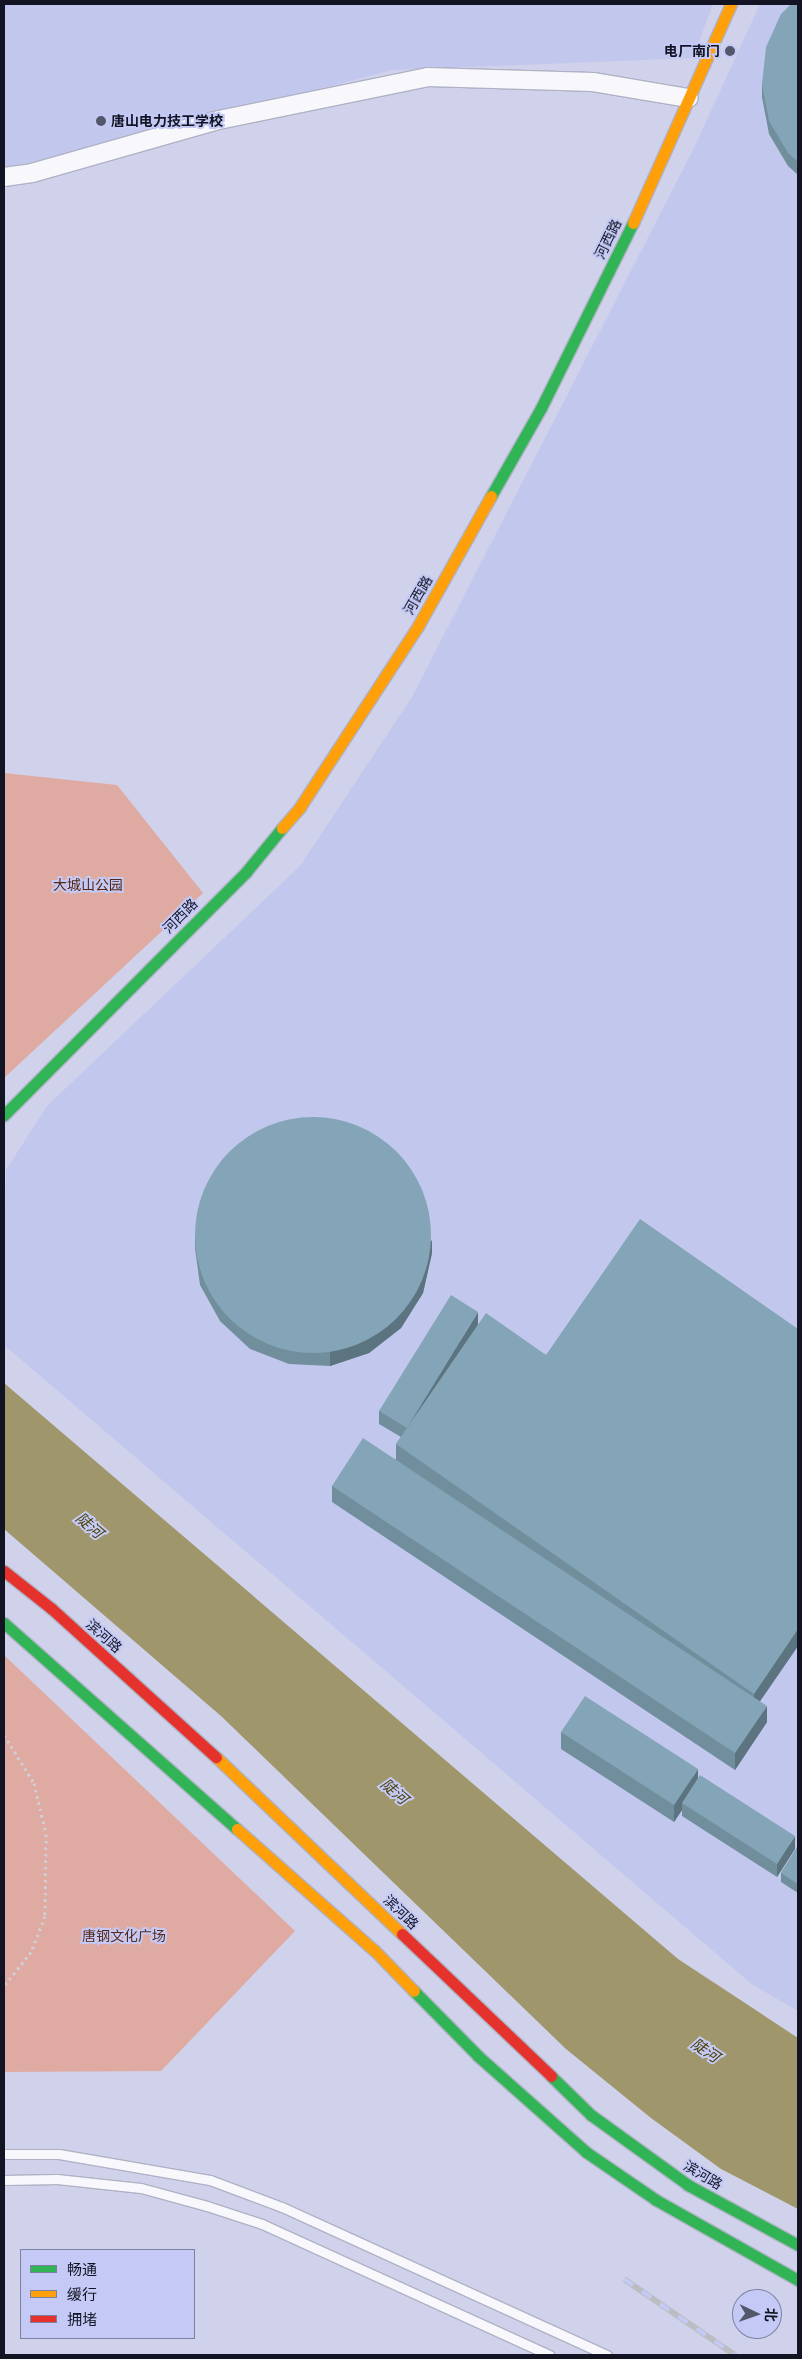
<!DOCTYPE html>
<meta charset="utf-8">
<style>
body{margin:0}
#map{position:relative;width:802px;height:2359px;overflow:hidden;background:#cfd2ea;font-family:"DejaVu Sans","Noto Sans SC",sans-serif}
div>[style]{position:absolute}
.built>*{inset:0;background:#c2c7ed}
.green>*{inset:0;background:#dfaaa2}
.water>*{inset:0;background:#9f966b}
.path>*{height:3px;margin-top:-1.5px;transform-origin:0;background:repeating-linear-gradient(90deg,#cfd0d7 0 2.5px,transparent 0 6.5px)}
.roads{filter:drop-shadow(1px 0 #afb2c4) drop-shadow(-1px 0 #afb2c4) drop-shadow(0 1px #afb2c4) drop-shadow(0 -1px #afb2c4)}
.lane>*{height:9px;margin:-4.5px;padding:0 4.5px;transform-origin:4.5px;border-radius:4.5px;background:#f8f8fc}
.street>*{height:18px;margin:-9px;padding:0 9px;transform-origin:9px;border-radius:9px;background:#f8f8fc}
.fast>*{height:11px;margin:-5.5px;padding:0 5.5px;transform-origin:5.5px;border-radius:5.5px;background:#30b455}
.slow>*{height:11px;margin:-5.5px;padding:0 5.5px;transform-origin:5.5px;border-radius:5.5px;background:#ff9f0a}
.jam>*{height:11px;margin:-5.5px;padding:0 5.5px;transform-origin:5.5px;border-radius:5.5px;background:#e5322d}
.rail>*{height:5.5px;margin-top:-2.75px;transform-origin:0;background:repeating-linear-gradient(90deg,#c4caf5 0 11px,#bcbdc3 0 22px);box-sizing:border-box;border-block:1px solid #bcbdc3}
.wall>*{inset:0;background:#718e9d}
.shaded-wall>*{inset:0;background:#5c7480}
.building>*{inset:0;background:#83a5b7}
.round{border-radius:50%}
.dots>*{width:14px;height:14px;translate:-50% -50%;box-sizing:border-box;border:2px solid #c4caf5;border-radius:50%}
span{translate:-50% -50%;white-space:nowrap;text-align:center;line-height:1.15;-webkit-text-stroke:4px #c4caf5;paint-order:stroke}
.poi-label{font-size:14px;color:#121423;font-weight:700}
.right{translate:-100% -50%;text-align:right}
.left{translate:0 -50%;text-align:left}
.street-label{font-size:14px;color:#121423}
.park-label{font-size:14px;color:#562717}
.water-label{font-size:15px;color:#493f03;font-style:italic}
.frame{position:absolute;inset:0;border:5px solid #121423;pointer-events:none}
.legend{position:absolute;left:20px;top:2249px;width:175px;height:90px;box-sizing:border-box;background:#c4caf5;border:1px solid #7d81a1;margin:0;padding:6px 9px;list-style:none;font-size:15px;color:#121423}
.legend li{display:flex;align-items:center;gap:10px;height:25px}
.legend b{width:25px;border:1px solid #7d81a1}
.north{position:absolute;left:732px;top:2289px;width:50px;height:50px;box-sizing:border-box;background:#c4caf5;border:1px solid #7d81a1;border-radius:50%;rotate:93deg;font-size:14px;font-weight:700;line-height:20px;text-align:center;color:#121423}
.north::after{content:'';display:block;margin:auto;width:18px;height:22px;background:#545669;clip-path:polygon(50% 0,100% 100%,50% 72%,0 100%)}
</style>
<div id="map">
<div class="built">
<i style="clip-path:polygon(4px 4px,713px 4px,693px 58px,392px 70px,4px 172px)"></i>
<i style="clip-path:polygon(760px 4px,798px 4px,798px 2011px,753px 1985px,4px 1345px,6px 1170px,47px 1106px,300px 866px,412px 697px,693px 150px)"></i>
</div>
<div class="green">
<i style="clip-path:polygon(4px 773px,117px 785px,203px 893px,4px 1078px)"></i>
<i style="clip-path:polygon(4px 1655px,295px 1931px,161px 2071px,4px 2072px)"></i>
</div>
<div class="water">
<i style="clip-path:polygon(4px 1383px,678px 1959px,798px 2038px,798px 2209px,721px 2169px,651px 2118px,566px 2049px,221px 1716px,4px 1529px)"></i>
</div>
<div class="path">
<i style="left:4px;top:1735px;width:57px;rotate:58deg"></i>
<i style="left:34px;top:1783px;width:52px;rotate:76.8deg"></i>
<i style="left:46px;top:1834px;width:82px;rotate:90.7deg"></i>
<i style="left:45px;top:1916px;width:39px;rotate:111deg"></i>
<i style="left:31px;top:1952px;width:43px;rotate:128.5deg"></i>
</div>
<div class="roads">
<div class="lane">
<i style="left:4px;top:2154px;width:55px"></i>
<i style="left:59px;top:2154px;width:153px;rotate:9.8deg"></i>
<i style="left:210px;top:2180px;width:77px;rotate:20.6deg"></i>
<i style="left:282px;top:2207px;width:357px;rotate:24.5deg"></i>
<i style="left:4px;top:2180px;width:53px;rotate:-1.1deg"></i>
<i style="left:57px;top:2179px;width:84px;rotate:6.1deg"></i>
<i style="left:141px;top:2188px;width:68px;rotate:15.3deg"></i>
<i style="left:207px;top:2206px;width:58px;rotate:18.1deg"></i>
<i style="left:262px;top:2224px;width:316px;rotate:24.5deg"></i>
</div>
<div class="street">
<i style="left:4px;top:177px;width:28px;rotate:-8deg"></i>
<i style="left:32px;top:173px;width:189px;rotate:-15.9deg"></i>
<i style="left:214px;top:121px;width:218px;rotate:-11.6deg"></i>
<i style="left:428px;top:77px;width:165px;rotate:1.7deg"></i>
<i style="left:593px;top:82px;width:97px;rotate:9.5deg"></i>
</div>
<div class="fast">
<i style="left:491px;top:496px;width:101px;rotate:-60.4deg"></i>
<i style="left:541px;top:408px;width:207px;rotate:-63.6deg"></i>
<i style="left:4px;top:1115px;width:343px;rotate:-45.1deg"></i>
<i style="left:246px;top:872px;width:57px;rotate:-50.7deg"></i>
<i style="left:4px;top:1623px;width:311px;rotate:41.5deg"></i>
<i style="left:414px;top:1991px;width:91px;rotate:45.4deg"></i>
<i style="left:478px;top:2056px;width:144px;rotate:41.6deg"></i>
<i style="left:586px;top:2152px;width:85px;rotate:34.4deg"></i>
<i style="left:656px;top:2200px;width:163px;rotate:29.4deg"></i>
<i style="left:551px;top:2076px;width:56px;rotate:44.3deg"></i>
<i style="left:591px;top:2115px;width:120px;rotate:35.8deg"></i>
<i style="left:688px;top:2185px;width:125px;rotate:28.6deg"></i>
</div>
<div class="slow">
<i style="left:633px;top:223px;width:240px;rotate:-65.9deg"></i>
<i style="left:282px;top:828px;width:28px;rotate:-49deg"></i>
<i style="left:300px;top:807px;width:216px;rotate:-56.9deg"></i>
<i style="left:418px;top:626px;width:149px;rotate:-60.7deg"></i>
<i style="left:216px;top:1757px;width:257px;rotate:43.6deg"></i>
<i style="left:237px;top:1829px;width:183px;rotate:41.5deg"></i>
<i style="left:374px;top:1950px;width:57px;rotate:45.7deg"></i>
</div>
<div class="jam">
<i style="left:4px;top:1571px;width:61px;rotate:38.4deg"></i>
<i style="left:52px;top:1609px;width:221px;rotate:42.1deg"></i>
<i style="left:402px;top:1934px;width:206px;rotate:43.6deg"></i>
</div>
</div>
<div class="rail">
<i style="left:624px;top:2279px;width:135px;rotate:34.4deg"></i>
</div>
<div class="wall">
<i style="clip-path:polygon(798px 4px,798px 175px,788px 166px,769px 134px,762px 97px,762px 84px)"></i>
<i style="clip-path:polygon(195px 1235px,432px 1253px,423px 1293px,401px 1328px,369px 1353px,330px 1366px,289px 1364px,250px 1349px,220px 1321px,200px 1285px,195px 1248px)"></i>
<i style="clip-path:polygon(478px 1325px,546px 1355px,798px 1329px,798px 1646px,760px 1701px,767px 1722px,735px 1770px,332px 1502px,332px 1486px,396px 1459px,396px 1444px,401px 1437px,379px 1424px,379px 1411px)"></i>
<i style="clip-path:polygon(561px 1732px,698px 1778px,795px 1849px,777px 1877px,682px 1816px,682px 1810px,674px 1822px,561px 1749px)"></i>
<i style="clip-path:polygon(798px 1846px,798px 1893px,781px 1882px,781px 1873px)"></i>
</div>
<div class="shaded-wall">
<i style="clip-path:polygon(432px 1240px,432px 1253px,423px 1293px,401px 1328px,369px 1353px,330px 1366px,330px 1353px)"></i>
<i style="clip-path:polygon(478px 1312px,478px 1325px,407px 1428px)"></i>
<i style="clip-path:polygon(798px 1629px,798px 1646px,754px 1710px,754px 1694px)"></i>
<i style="clip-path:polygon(767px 1706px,767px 1722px,735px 1770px,735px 1753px)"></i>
<i style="clip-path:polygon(698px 1769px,698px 1786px,682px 1803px,682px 1810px,674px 1822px,674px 1805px)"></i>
<i style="clip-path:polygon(795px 1836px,795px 1849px,777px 1877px,777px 1864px)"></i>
</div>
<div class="building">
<i style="clip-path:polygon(791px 4px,798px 4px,798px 162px,788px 153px,769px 121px,762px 84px,766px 47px,781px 14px)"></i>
<i class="round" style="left:195px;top:1117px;width:236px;height:236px"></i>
<i style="clip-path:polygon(640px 1219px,798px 1329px,798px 1629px,754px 1694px,396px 1444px,486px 1313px,546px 1355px)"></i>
<i style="clip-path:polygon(451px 1295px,478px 1312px,407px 1428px,379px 1411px)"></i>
<i style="clip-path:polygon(363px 1438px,767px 1706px,735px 1753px,332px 1486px)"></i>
<i style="clip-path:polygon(585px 1696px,698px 1769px,674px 1805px,561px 1732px)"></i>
<i style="clip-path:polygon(700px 1775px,795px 1836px,777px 1864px,682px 1803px)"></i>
<i style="clip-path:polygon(798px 1846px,798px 1884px,781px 1873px)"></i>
</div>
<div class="dots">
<i style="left:730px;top:51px;background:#545669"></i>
<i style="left:101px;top:121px;background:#545669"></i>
</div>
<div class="poi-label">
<span class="right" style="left:720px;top:51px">电厂南门</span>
<span class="left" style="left:111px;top:121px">唐山电力技工学校</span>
</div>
<div class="street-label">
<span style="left:608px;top:239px;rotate:-64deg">河西路</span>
<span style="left:418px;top:595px;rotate:-60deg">河西路</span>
<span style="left:180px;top:916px;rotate:-45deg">河西路</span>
<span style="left:104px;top:1636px;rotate:42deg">滨河路</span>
<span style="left:401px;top:1912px;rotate:44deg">滨河路</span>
<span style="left:703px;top:2175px;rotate:31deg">滨河路</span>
</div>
<div class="park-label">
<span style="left:88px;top:885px">大城山公园</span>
<span style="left:124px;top:1936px">唐钢文化广场</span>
</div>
<div class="water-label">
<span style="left:89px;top:1526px;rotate:41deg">陡河</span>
<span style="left:394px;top:1792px;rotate:41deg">陡河</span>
<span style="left:705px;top:2051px;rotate:34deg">陡河</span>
</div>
<div class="frame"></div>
<ul class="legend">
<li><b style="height:6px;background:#30b455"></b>畅通</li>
<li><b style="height:6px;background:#ff9f0a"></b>缓行</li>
<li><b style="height:6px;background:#e5322d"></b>拥堵</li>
</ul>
<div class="north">北</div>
</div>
